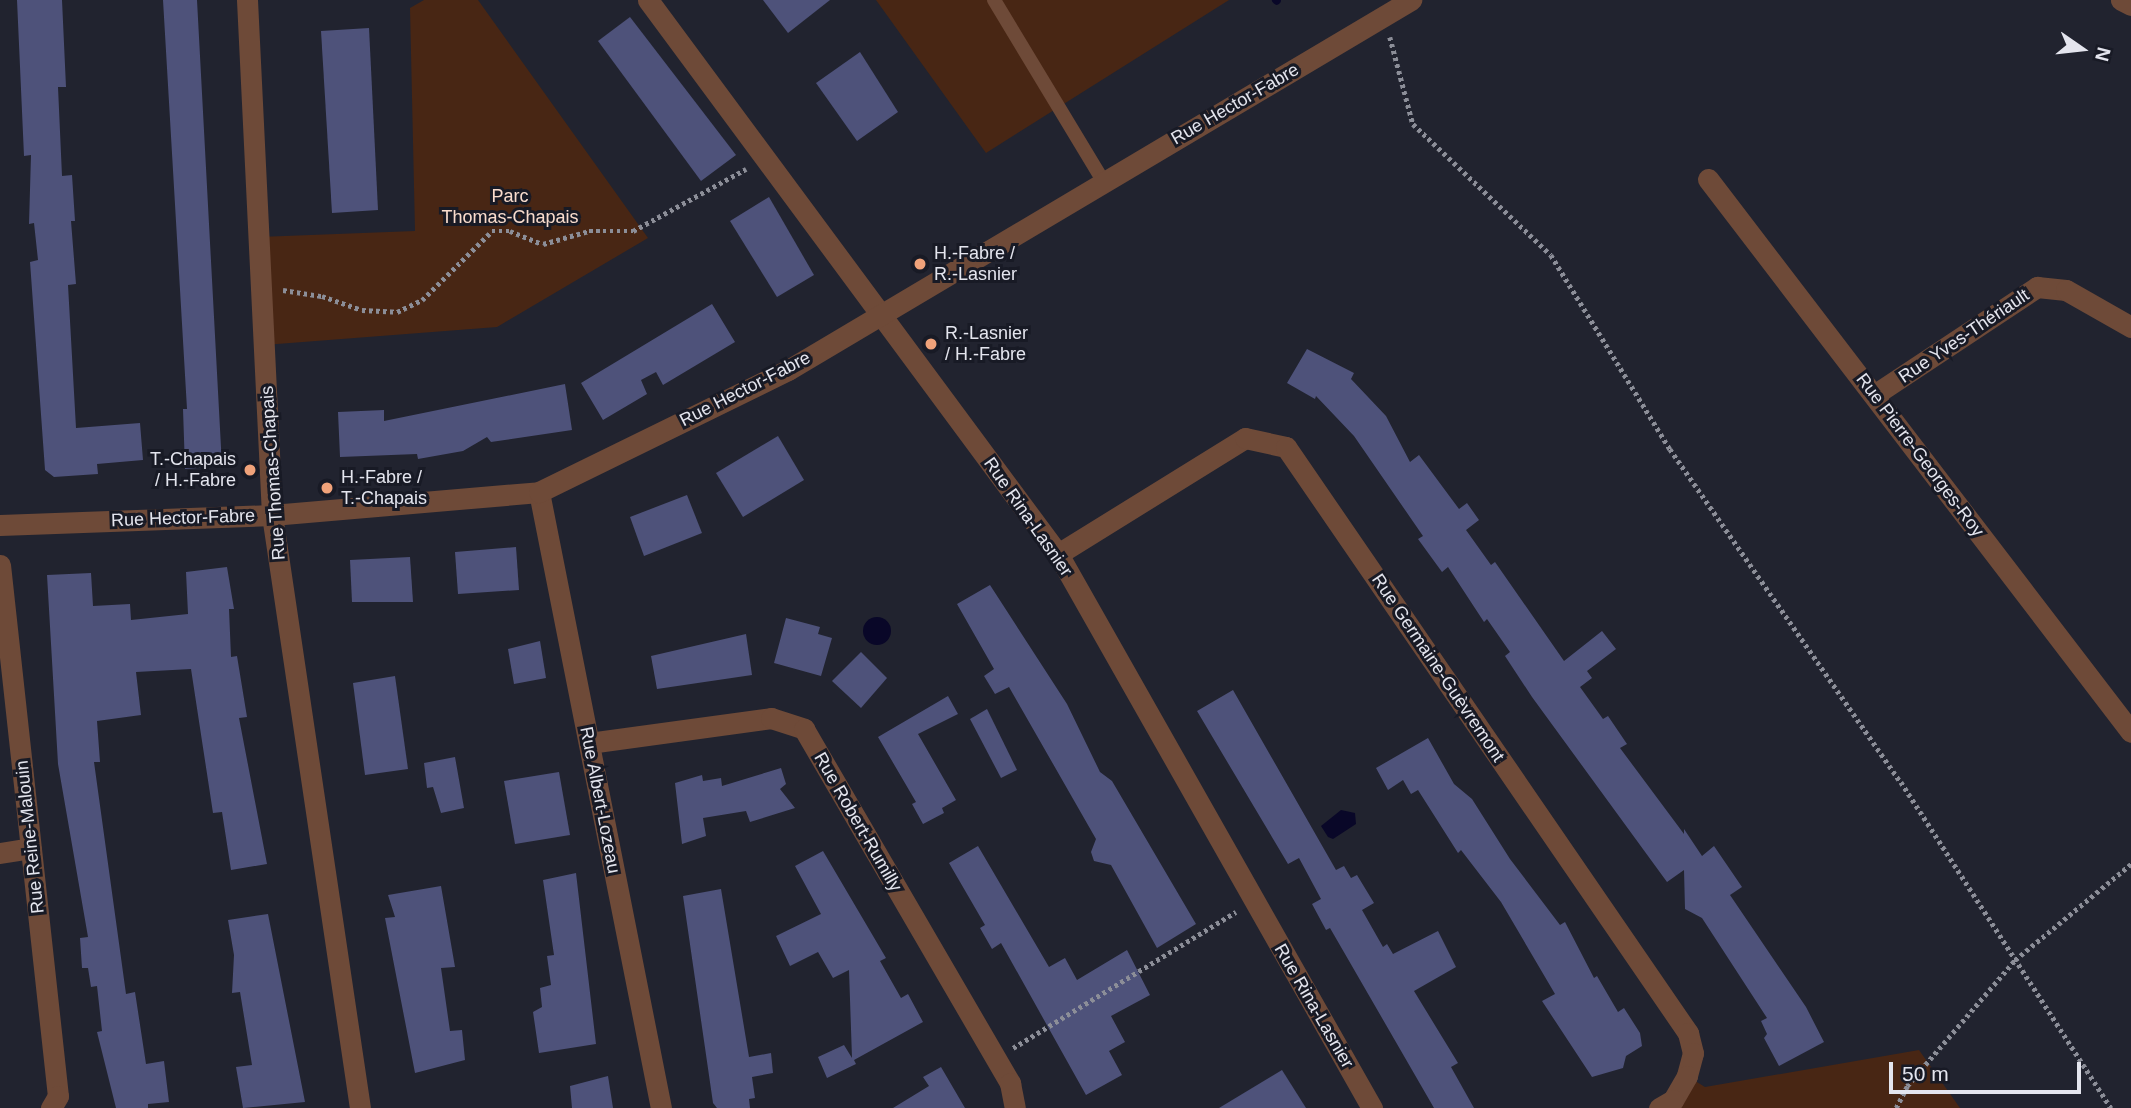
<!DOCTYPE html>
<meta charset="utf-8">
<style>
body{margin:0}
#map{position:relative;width:2131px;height:1108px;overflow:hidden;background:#21232f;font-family:Arial,sans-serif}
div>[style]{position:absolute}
.green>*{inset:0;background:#482614}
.water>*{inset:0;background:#090728}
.round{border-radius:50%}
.stream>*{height:8px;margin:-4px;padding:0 4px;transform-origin:4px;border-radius:4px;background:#090728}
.building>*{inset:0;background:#4e527a}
.path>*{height:4.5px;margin-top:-2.25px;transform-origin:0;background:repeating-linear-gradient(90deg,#8c8e98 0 3.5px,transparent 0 7px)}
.service>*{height:14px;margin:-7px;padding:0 7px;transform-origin:7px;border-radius:7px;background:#6e4a38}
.minor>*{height:21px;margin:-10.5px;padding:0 10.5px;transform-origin:10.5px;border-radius:10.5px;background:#6e4a38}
.dots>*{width:19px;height:19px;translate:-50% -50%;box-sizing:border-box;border:4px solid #181a25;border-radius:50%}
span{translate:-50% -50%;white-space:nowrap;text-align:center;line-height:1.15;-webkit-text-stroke:6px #181a25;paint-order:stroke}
.street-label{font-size:18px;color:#e4e5ee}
.park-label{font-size:18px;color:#f9dccd}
.poi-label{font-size:18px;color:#e4e5ee}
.left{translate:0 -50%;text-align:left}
.right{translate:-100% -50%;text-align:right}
.north{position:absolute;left:2047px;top:14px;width:70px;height:70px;-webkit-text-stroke:5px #181a25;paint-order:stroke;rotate:104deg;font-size:19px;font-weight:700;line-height:28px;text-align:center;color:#e4e5ee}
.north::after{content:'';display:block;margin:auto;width:24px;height:32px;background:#e4e5ee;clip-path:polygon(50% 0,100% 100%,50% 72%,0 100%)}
.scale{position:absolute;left:1889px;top:1062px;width:192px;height:32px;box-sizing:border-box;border:4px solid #e4e5ee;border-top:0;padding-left:9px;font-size:21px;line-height:24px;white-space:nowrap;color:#e4e5ee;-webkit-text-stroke:5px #181a25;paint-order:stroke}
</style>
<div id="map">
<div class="green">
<i style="clip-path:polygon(424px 0,478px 0,648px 238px,497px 327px,264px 345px,259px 237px,415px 231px,410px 8px)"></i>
<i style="clip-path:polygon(876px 0,1229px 0,986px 153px)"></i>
<i style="clip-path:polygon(1919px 1050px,1960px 1108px,1659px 1108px,1687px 1076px,1705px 1087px)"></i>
</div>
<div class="water">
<i class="round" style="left:863px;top:617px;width:28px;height:28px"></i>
<i style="clip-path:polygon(1341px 810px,1355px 813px,1356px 824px,1333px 839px,1328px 837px,1321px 826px)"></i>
</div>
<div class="stream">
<i style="left:1276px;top:0;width:1px;rotate:45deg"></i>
</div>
<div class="building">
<i style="clip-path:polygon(17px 0,62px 0,66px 87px,58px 87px,62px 176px,72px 175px,75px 221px,71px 221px,76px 284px,68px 285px,76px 428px,140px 423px,143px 460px,97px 464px,98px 474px,54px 477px,45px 470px,30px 262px,38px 260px,34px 223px,29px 224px,31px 155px,24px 156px)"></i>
<i style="clip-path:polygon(163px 0,197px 0,222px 466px,185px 469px,183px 409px,187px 409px)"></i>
<i style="clip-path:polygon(763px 0,830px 0,788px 33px)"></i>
<i style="clip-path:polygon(630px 17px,736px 155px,701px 181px,598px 41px)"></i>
<i style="clip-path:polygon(369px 28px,378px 210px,332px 213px,321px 31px)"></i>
<i style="clip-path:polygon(860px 52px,898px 112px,857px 141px,816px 83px)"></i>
<i style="clip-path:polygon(769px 197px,814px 275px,777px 297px,730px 221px)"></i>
<i style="clip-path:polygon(712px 304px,735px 342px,663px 385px,656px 372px,641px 380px,647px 394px,603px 420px,581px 383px)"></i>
<i style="clip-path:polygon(1307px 349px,1354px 373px,1351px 379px,1386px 416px,1410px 462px,1419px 455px,1459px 509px,1467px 503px,1479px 520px,1466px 530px,1491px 565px,1495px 562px,1564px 661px,1602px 631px,1616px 649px,1587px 671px,1592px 678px,1580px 687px,1603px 719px,1608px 716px,1627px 744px,1620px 748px,1684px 834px,1684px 829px,1702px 856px,1714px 846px,1742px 887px,1730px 895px,1806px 1007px,1824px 1042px,1779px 1066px,1764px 1038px,1767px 1034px,1761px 1021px,1767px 1018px,1702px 918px,1685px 909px,1684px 870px,1667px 882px,1532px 697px,1505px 656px,1510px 652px,1487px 619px,1484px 622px,1448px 567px,1442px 572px,1418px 539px,1423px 536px,1354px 436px,1316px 396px,1315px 399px,1287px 383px)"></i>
<i style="clip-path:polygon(565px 384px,572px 430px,491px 442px,487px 437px,463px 451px,418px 459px,417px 454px,340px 457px,338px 412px,384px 410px,384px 421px)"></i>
<i style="clip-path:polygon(778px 436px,804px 480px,743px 517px,716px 473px)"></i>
<i style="clip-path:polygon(687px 495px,702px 533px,644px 556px,630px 517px)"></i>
<i style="clip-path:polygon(516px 547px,519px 590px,458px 594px,455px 552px)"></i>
<i style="clip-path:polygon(410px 557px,413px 602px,352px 602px,350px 560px)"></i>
<i style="clip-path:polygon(227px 567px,234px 609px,229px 609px,231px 657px,237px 656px,247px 717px,239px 718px,267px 864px,231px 870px,222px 812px,213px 813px,191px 669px,136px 672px,141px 715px,97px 721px,100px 762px,94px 762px,126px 994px,135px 992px,146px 1064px,164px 1061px,169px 1102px,148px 1104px,148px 1108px,116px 1108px,97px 1032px,102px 1031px,97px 986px,91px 987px,88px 968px,82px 968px,80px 938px,88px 937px,58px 764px,47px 575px,91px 573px,93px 606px,130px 604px,131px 620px,188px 614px,186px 572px)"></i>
<i style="clip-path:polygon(990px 585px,1067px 704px,1100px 772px,1112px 781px,1196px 924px,1157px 948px,1111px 865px,1094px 861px,1091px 852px,1096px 839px,1009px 687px,995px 694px,984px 676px,994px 669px,957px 604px)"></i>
<i style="clip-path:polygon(786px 618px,820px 627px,818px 634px,832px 638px,821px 676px,774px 663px)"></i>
<i style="clip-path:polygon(746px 634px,752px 675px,657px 689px,651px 656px)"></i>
<i style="clip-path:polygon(540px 641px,546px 678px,514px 684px,508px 649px)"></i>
<i style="clip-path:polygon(861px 652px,887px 678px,861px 708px,832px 681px)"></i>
<i style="clip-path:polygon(395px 676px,408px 769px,365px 775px,353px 683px)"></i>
<i style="clip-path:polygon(1233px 690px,1336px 870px,1344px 866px,1351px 878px,1357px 875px,1374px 903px,1362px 910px,1383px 947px,1387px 944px,1393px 954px,1438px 931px,1456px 967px,1414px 991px,1458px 1063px,1451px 1067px,1474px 1108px,1434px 1108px,1330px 928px,1326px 930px,1312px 904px,1321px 899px,1299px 858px,1288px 864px,1197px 711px)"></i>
<i style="clip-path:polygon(948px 696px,958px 714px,918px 734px,956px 800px,942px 808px,944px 813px,923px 824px,912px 804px,916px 802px,878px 737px)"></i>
<i style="clip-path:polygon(987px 709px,1017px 770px,1001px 778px,970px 719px)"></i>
<i style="clip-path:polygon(1428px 738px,1454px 784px,1472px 799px,1510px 859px,1560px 925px,1565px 922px,1594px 978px,1597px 976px,1618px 1012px,1624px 1008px,1640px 1033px,1642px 1046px,1626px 1056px,1623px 1068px,1592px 1077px,1542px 1001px,1555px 994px,1501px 902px,1461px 850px,1458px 853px,1418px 790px,1411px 794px,1403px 780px,1388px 790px,1376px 768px)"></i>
<i style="clip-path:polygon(455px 757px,464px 808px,441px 813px,433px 787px,427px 788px,424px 763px)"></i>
<i style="clip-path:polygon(781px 768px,786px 784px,780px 789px,795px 808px,750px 822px,746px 811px,703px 818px,706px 836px,682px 844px,675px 783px,702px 775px,703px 781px,721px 778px,722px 786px)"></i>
<i style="clip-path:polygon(559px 772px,570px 835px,515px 844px,504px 781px)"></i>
<i style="clip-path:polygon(978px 846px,1049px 967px,1065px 958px,1077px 980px,1127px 950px,1150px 995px,1111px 1016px,1125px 1042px,1109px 1051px,1122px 1075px,1086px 1095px,1001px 943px,992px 949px,980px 928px,985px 925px,949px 863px)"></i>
<i style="clip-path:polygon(823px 851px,886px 958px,880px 961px,901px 998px,908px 994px,923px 1022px,854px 1060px,856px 1064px,827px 1078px,818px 1057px,844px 1045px,852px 1058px,849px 970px,833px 978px,818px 952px,790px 966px,776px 936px,821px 914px,795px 866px)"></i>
<i style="clip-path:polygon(576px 873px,596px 1044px,539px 1053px,533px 1012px,542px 1007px,540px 988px,551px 985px,547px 956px,554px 955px,543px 880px)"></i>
<i style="clip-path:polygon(441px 886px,455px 967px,441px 968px,450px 1031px,462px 1030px,465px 1060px,415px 1073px,385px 918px,395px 917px,388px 895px)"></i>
<i style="clip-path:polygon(721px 889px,749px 1057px,771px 1053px,773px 1073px,752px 1077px,755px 1098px,749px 1099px,750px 1108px,717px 1108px,713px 1103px,683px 896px)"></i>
<i style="clip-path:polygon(268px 914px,305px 1102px,243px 1108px,236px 1067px,252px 1065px,240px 992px,232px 993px,234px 955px,228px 920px)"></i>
<i style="clip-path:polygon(941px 1067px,965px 1108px,893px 1108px,929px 1086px,923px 1077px)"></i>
<i style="clip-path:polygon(1282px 1070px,1306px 1108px,1219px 1108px)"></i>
<i style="clip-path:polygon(608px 1076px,613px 1108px,572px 1108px,570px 1086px)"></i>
</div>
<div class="path">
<i style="left:1390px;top:37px;width:90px;rotate:75.2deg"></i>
<i style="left:1413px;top:124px;width:190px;rotate:43.5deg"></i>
<i style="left:1551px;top:255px;width:228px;rotate:58.5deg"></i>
<i style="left:1670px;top:449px;width:405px;rotate:55.3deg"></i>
<i style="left:1901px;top:782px;width:388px;rotate:57.2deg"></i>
<i style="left:283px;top:290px;width:39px;rotate:9deg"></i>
<i style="left:322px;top:296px;width:42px;rotate:19.3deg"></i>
<i style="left:362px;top:310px;width:35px;rotate:3deg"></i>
<i style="left:397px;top:312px;width:28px;rotate:-26deg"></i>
<i style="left:422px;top:300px;width:98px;rotate:-44.6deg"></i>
<i style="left:492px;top:231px;width:18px"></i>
<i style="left:510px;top:231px;width:35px;rotate:22deg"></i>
<i style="left:543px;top:244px;width:48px;rotate:-15.8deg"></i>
<i style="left:589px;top:231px;width:44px"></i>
<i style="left:633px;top:231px;width:129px;rotate:-28.8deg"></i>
<i style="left:1013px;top:1048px;width:261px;rotate:-31.4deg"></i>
<i style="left:1896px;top:1108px;width:25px;rotate:-63deg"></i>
<i style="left:1907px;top:1086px;width:166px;rotate:-49.4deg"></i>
<i style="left:2015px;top:960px;width:151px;rotate:-39.6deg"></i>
</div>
<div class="service">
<i style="left:994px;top:0;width:211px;rotate:58.9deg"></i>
</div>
<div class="minor">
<i style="left:247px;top:0;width:516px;rotate:87.22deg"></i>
<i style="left:272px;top:515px;width:599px;rotate:81.56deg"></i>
<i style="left:648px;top:0;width:689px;rotate:53.5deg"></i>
<i style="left:1058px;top:554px;width:637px;rotate:60.46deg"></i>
<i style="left:2121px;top:0;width:11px;rotate:27deg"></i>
<i style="left:1708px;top:179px;width:696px;rotate:52.59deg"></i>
<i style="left:1874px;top:395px;width:196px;rotate:-33.5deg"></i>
<i style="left:2037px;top:287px;width:29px;rotate:6deg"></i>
<i style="left:2066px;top:290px;width:75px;rotate:29.6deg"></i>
<i style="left:539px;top:492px;width:628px;rotate:78.8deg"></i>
<i style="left:0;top:525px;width:272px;rotate:-2.1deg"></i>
<i style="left:272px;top:515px;width:268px;rotate:-4.9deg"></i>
<i style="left:539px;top:492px;width:277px;rotate:-26.1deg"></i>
<i style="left:788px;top:370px;width:725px;rotate:-30.71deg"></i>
<i style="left:1058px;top:554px;width:220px;rotate:-31.8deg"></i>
<i style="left:1245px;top:438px;width:42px;rotate:12.4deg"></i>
<i style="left:1286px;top:447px;width:711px;rotate:55.55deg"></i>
<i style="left:1688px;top:1033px;width:21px;rotate:76deg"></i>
<i style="left:1693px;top:1053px;width:24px;rotate:105deg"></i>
<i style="left:1687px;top:1076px;width:28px;rotate:120deg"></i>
<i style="left:1673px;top:1100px;width:16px;rotate:150deg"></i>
<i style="left:0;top:565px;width:534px;rotate:83.77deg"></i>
<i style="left:58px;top:1096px;width:14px;rotate:120deg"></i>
<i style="left:589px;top:743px;width:184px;rotate:-7.8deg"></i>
<i style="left:771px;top:718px;width:35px;rotate:18deg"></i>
<i style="left:804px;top:729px;width:410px;rotate:59.8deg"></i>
<i style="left:1010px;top:1083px;width:25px;rotate:79deg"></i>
<i style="left:0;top:853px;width:31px;rotate:-9deg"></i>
</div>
<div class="dots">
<i style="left:920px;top:264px;background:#f0a27a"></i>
<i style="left:931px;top:344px;background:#f0a27a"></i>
<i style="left:250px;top:470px;background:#f0a27a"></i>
<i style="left:327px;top:488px;background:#f0a27a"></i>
</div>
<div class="street-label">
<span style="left:1235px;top:104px;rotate:-30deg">Rue Hector-Fabre</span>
<span style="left:1964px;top:336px;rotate:-34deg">Rue Yves-Thériault</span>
<span style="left:745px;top:389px;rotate:-27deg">Rue Hector-Fabre</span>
<span style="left:1920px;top:455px;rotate:53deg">Rue Pierre-Georges-Roy</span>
<span style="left:273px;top:473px;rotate:-94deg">Rue Thomas-Chapais</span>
<span style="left:1028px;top:517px;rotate:55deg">Rue Rina-Lasnier</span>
<span style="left:183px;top:518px;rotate:-2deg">Rue Hector-Fabre</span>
<span style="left:1438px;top:668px;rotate:56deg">Rue Germaine-Guèvremont</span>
<span style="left:600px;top:800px;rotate:79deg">Rue Albert-Lozeau</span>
<span style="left:858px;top:822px;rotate:60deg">Rue Robert-Rumilly</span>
<span style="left:30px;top:837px;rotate:-96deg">Rue Reine-Malouin</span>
<span style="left:1314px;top:1006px;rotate:60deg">Rue Rina-Lasnier</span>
</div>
<div class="park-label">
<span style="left:510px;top:207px">Parc<br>Thomas-Chapais</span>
</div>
<div class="poi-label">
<span class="left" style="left:934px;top:264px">H.-Fabre /<br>R.-Lasnier</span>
<span class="left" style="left:945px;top:344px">R.-Lasnier<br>/ H.-Fabre</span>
<span class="right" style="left:236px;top:470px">T.-Chapais<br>/ H.-Fabre</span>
<span class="left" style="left:341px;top:488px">H.-Fabre /<br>T.-Chapais</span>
</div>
<div class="north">N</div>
<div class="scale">50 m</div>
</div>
